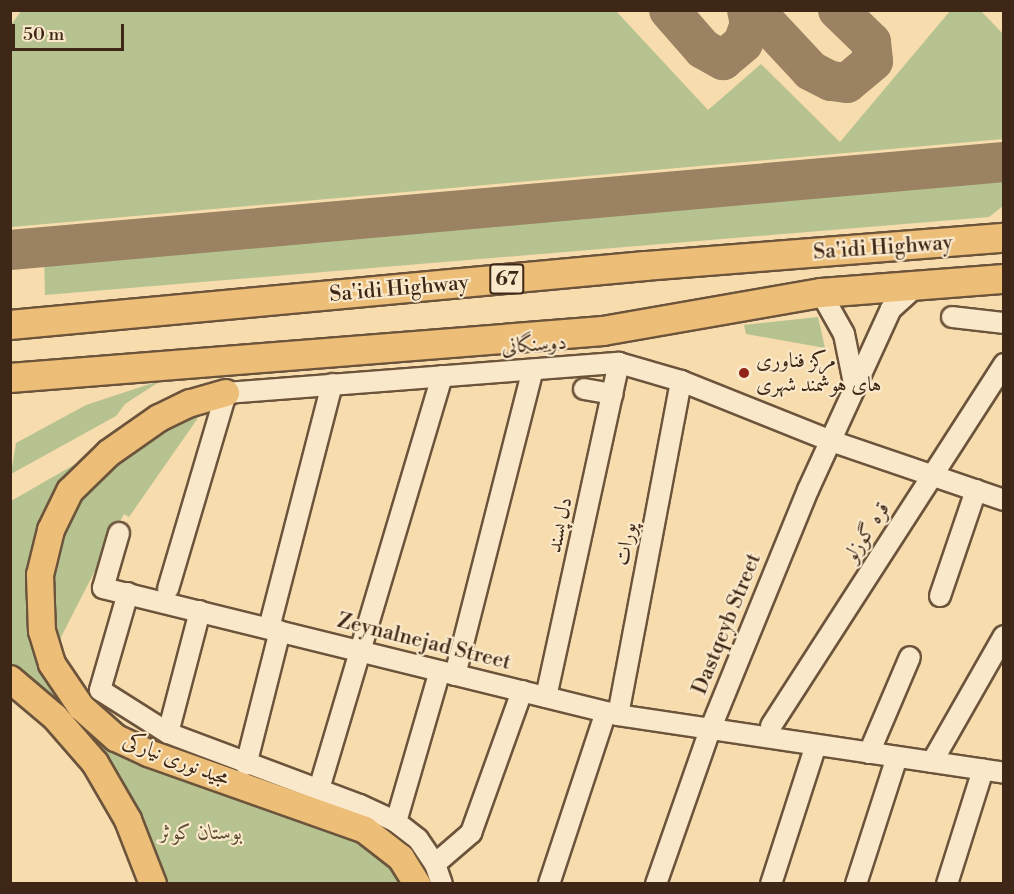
<!DOCTYPE html>
<meta charset="utf-8">
<style>
body{margin:0}
#map{position:relative;width:1014px;height:894px;overflow:hidden;background:#f7dcae;font-family:"Libre Bodoni",Amiri,serif}
div>[style]{position:absolute}
.green>*{inset:0;background:#b6c28f}
.taxiway>*{height:40px;margin:-20px;padding:0 20px;transform-origin:20px;border-radius:20px;background:#9a8262}
.roads{filter:drop-shadow(2px 0 #6c543c) drop-shadow(-2px 0 #6c543c) drop-shadow(0 2px #6c543c) drop-shadow(0 -2px #6c543c)}
.minor>*{height:20px;margin:-10px;padding:0 10px;transform-origin:10px;border-radius:10px;background:#fae8ca}
.major>*{height:26px;margin:-13px;padding:0 13px;transform-origin:13px;border-radius:13px;background:#ecbe77}
.highway>*{height:28px;margin:-14px;padding:0 14px;transform-origin:14px;border-radius:14px;background:#ecbe77}
.dots>*{width:16px;height:16px;translate:-50% -50%;box-sizing:border-box;border:3px solid #fae8ca;border-radius:50%}
span{translate:-50% -50%;white-space:nowrap;text-align:center;line-height:1.15;-webkit-text-stroke:4.5px #fae8ca;paint-order:stroke}
.shield-label span{padding:2px 4px;background:#fae8ca;border:2px solid;border-radius:4px;-webkit-text-stroke-width:0}
.shield-label{font-size:20px;color:#3e2716;font-weight:700}
.street-label{font-size:21px;color:#3e2716}
.poi-label{font-size:21px;color:#3e2716}
.left{translate:0 -50%;text-align:left}
.park-label{font-size:21px;color:#5c4e34;font-style:italic}
.frame{position:absolute;inset:0;border:12px solid #3e2716;pointer-events:none}
.scale{position:absolute;left:12px;top:24px;width:112px;height:27px;box-sizing:border-box;border:3px solid #3e2716;border-top:0;padding-left:8px;font-size:18px;line-height:21px;white-space:nowrap;color:#3e2716;-webkit-text-stroke:4px #fae8ca;paint-order:stroke}
</style>
<div id="map">
<div class="green">
<i style="clip-path:polygon(22px 10px,616px 11px,708px 110px,761px 64px,840px 142px,950px 11px,981px 11px,1003px 34px,1003px 139px,11px 227px,11px 25px)"></i>
<i style="clip-path:polygon(1003px 176px,1003px 206px,989px 217px,45px 295px,44px 254px)"></i>
<i style="clip-path:polygon(818px 317px,825px 348px,746px 334px,744px 325px)"></i>
<i style="clip-path:polygon(162px 380px,125px 404px,116px 416px,11px 474px,16px 443px,86px 405px)"></i>
<i style="clip-path:polygon(200px 415px,129px 517px,124px 514px,60px 639px,51px 638px,46px 615px,59px 527px,92px 478px,152px 435px)"></i>
<i style="clip-path:polygon(98px 451px,30px 576px,75px 713px,340px 831px,379px 853px,404px 883px,164px 883px,155px 857px,11px 669px,11px 501px)"></i>
</div>
<div class="taxiway">
<i style="left:669px;top:10px;width:52px;rotate:48.9deg"></i>
<i style="left:703px;top:49px;width:23px;rotate:29deg"></i>
<i style="left:723px;top:60px;width:26px;rotate:-40deg"></i>
<i style="left:743px;top:43px;width:20px;rotate:-70deg"></i>
<i style="left:750px;top:24px;width:14px;rotate:-102deg"></i>
<i style="left:754px;top:10px;width:83px;rotate:46.9deg"></i>
<i style="left:811px;top:71px;width:22px;rotate:27deg"></i>
<i style="left:831px;top:81px;width:16px;rotate:7deg"></i>
<i style="left:847px;top:83px;width:34px;rotate:-40deg"></i>
<i style="left:873px;top:61px;width:19px;rotate:-96deg"></i>
<i style="left:871px;top:42px;width:46px;rotate:-135.9deg"></i>
<i style="left:10px;top:250px;width:998px;rotate:-5.06deg"></i>
</div>
<div class="roads">
<div class="minor">
<i style="left:821px;top:293px;width:47px;rotate:60.7deg"></i>
<i style="left:844px;top:334px;width:55px;rotate:78.5deg"></i>
<i style="left:952px;top:317px;width:52px;rotate:6.6deg"></i>
<i style="left:584px;top:389px;width:29px;rotate:10deg"></i>
<i style="left:119px;top:533px;width:57px;rotate:106.2deg"></i>
<i style="left:103px;top:588px;width:530px;rotate:13.85deg"></i>
<i style="left:618px;top:715px;width:390px;rotate:8.5deg"></i>
<i style="left:168px;top:589px;width:204px;rotate:-73.5deg"></i>
<i style="left:226px;top:393px;width:394px;rotate:-4.4deg"></i>
<i style="left:619px;top:363px;width:65px;rotate:16.2deg"></i>
<i style="left:681px;top:381px;width:162px;rotate:21.8deg"></i>
<i style="left:831px;top:441px;width:183px;rotate:18.8deg"></i>
<i style="left:128px;top:593px;width:101px;rotate:106.1deg"></i>
<i style="left:100px;top:690px;width:80px;rotate:32.3deg"></i>
<i style="left:168px;top:733px;width:205px;rotate:20.6deg"></i>
<i style="left:360px;top:805px;width:40px;rotate:25deg"></i>
<i style="left:396px;top:822px;width:28px;rotate:38deg"></i>
<i style="left:418px;top:839px;width:30px;rotate:56deg"></i>
<i style="left:435px;top:864px;width:21px;rotate:71deg"></i>
<i style="left:940px;top:596px;width:112px;rotate:-71.2deg"></i>
<i style="left:269px;top:628px;width:252px;rotate:-75.5deg"></i>
<i style="left:455px;top:675px;width:315px;rotate:-75.7deg"></i>
<i style="left:546px;top:697px;width:342px;rotate:-77.7deg"></i>
<i style="left:618px;top:715px;width:340px;rotate:-79.3deg"></i>
<i style="left:771px;top:726px;width:431px;rotate:-57.2deg"></i>
<i style="left:168px;top:733px;width:126px;rotate:-75.3deg"></i>
<i style="left:869px;top:753px;width:104px;rotate:-66.9deg"></i>
<i style="left:932px;top:762px;width:145px;rotate:-60.3deg"></i>
<i style="left:246px;top:765px;width:138px;rotate:-75.8deg"></i>
<i style="left:319px;top:789px;width:431px;rotate:-73.4deg"></i>
<i style="left:396px;top:822px;width:157px;rotate:-73.8deg"></i>
<i style="left:435px;top:864px;width:48px;rotate:-40.7deg"></i>
<i style="left:471px;top:833px;width:151px;rotate:-70.2deg"></i>
<i style="left:549px;top:884px;width:181px;rotate:-71.7deg"></i>
<i style="left:656px;top:884px;width:163px;rotate:-70.7deg"></i>
<i style="left:710px;top:730px;width:259px;rotate:-67.8deg"></i>
<i style="left:808px;top:490px;width:199px;rotate:-65.4deg"></i>
<i style="left:891px;top:309px;width:36px;rotate:-42deg"></i>
<i style="left:771px;top:884px;width:146px;rotate:-72.1deg"></i>
<i style="left:856px;top:884px;width:133px;rotate:-72.1deg"></i>
<i style="left:947px;top:884px;width:120px;rotate:-72.5deg"></i>
</div>
<div class="major">
<i style="left:226px;top:393px;width:37px;rotate:164deg"></i>
<i style="left:190px;top:403px;width:34px;rotate:154deg"></i>
<i style="left:159px;top:418px;width:61px;rotate:145deg"></i>
<i style="left:109px;top:453px;width:54px;rotate:135.7deg"></i>
<i style="left:70px;top:491px;width:43px;rotate:116deg"></i>
<i style="left:51px;top:530px;width:46px;rotate:103.7deg"></i>
<i style="left:40px;top:575px;width:56px;rotate:88deg"></i>
<i style="left:42px;top:631px;width:34px;rotate:73deg"></i>
<i style="left:52px;top:664px;width:52px;rotate:56deg"></i>
<i style="left:81px;top:707px;width:47px;rotate:41.5deg"></i>
<i style="left:116px;top:738px;width:35px;rotate:25deg"></i>
<i style="left:148px;top:753px;width:230px;rotate:19.5deg"></i>
<i style="left:365px;top:830px;width:46px;rotate:37.9deg"></i>
<i style="left:401px;top:858px;width:31px;rotate:58deg"></i>
<i style="left:10px;top:679px;width:59px;rotate:40.2deg"></i>
<i style="left:55px;top:717px;width:61px;rotate:49deg"></i>
<i style="left:95px;top:763px;width:66px;rotate:59.9deg"></i>
<i style="left:128px;top:820px;width:69px;rotate:68.7deg"></i>
</div>
<div class="highway">
<i style="left:10px;top:325px;width:638px;rotate:-5.31deg"></i>
<i style="left:645px;top:266px;width:360px;rotate:-4.5deg"></i>
<i style="left:10px;top:378px;width:595px;rotate:-4.53deg"></i>
<i style="left:603px;top:331px;width:221px;rotate:-9.9deg"></i>
<i style="left:821px;top:293px;width:184px;rotate:-4.4deg"></i>
</div>
</div>
<div class="dots">
<i style="left:744px;top:373px;background:#8f2418"></i>
</div>
<div class="shield-label">
<span style="left:507px;top:279px">67</span>
</div>
<div class="street-label">
<span style="left:883px;top:248px;rotate:-4deg">Sa'idi Highway</span>
<span style="left:399px;top:289px;rotate:-5deg">Sa'idi Highway</span>
<span style="left:534px;top:345px;rotate:-4deg">دوسنگانی</span>
<span style="left:560px;top:525px;rotate:-78deg">دل پسند</span>
<span style="left:867px;top:532px;rotate:-57deg">قره گوزلو</span>
<span style="left:626px;top:544px;rotate:-79deg">پورات</span>
<span style="left:727px;top:624px;rotate:-68deg">Dastqeyb Street</span>
<span style="left:424px;top:642px;rotate:14deg">Zeynalnejad Street</span>
<span style="left:176px;top:760px;rotate:21deg">مجید نوری نیارکی</span>
</div>
<div class="poi-label">
<span class="left" style="left:756px;top:373px">مرکز فناوری<br>های هوشمند شهری</span>
</div>
<div class="park-label">
<span style="left:201px;top:833px">بوستان کوثر</span>
</div>
<div class="frame"></div>
<div class="scale">50 m</div>
</div>
